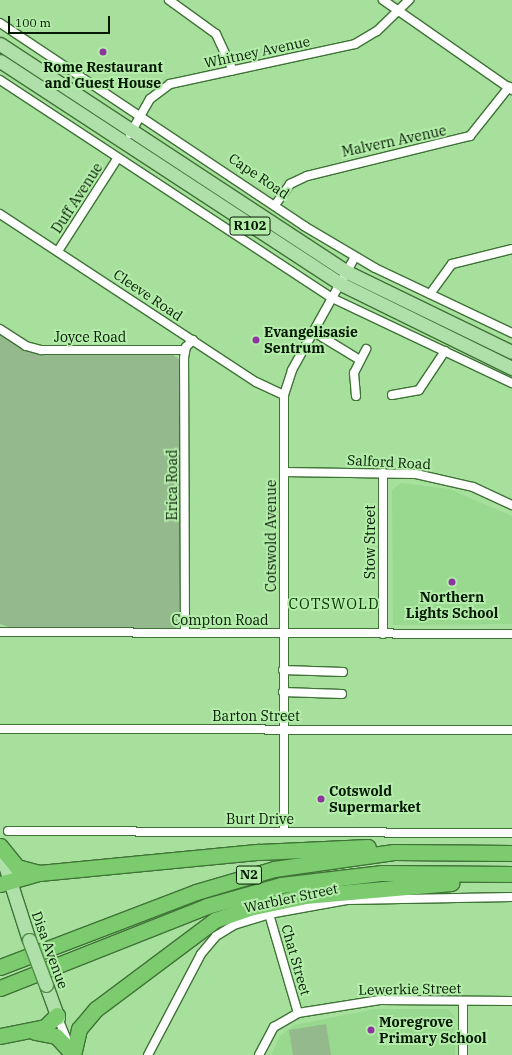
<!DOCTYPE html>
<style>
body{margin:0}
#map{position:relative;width:512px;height:1055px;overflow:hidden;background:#a7e09d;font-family:"IBM Plex Serif",serif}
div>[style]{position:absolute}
.built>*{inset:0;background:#99d88f}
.green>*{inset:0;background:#93b98c}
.roads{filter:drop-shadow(1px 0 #3f7336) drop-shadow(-1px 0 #3f7336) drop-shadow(0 1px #3f7336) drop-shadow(0 -1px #3f7336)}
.minor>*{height:8px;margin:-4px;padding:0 4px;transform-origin:4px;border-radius:4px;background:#fff}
.primary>*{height:13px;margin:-6.5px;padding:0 6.5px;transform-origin:6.5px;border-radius:6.5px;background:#b0e0a9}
.motorway>*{height:15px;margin:-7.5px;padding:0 7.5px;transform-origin:7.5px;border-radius:7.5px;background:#7ccc6f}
.bridges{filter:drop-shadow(1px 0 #528d49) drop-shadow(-1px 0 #528d49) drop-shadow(0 1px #528d49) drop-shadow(0 -1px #528d49)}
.primary-bridge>*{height:13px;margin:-6.5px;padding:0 6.5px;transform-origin:6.5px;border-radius:6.5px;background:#b0e0a9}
.dots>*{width:11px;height:11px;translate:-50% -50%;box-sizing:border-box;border:2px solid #b4edaa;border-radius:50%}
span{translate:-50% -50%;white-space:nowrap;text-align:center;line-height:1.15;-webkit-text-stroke:4px #b4edaa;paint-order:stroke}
.shield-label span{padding:1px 3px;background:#b4edaa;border:1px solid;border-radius:3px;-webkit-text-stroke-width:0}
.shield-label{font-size:13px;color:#041902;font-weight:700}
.street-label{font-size:14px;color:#041902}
.poi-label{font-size:14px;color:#041902;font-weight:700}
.left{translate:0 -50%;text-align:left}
.neighbourhood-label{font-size:15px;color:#0b3404;letter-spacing:1px}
.scale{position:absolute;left:8px;top:16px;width:102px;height:18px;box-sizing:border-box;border:2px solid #041902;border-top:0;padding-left:5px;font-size:12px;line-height:14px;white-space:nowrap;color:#041902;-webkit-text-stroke:3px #b4edaa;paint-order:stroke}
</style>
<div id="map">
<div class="built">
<i style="clip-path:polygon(401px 483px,449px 489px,512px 516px,512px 624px,393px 625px,392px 490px)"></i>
<i style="clip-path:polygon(375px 1009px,448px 1009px,455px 1017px,455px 1055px,271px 1055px,280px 1036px,294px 1025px)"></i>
</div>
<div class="green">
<i style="clip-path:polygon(0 333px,36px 353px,172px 354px,180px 360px,181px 620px,176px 628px,11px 628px,0 624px)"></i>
<i style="clip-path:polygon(326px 1024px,331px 1055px,293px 1055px,289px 1030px)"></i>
</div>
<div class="roads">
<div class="minor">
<i style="left:169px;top:0;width:58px;rotate:35.9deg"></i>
<i style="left:216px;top:34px;width:40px;rotate:65deg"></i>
<i style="left:383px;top:0;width:157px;rotate:34.9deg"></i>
<i style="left:0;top:23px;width:366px;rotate:33.7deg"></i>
<i style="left:304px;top:226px;width:82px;rotate:30.6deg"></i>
<i style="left:375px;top:268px;width:152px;rotate:25.4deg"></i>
<i style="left:0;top:80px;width:397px;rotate:33.3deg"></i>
<i style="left:332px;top:298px;width:199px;rotate:25.3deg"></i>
<i style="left:130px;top:134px;width:40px;rotate:-60.3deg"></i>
<i style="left:150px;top:99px;width:25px;rotate:-37deg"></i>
<i style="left:170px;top:84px;width:189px;rotate:-12.2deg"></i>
<i style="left:355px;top:44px;width:26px;rotate:-31deg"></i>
<i style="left:377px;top:31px;width:45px;rotate:-44.1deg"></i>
<i style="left:275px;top:205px;width:26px;rotate:-54deg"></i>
<i style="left:290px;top:184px;width:19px;rotate:-25deg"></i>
<i style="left:307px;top:176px;width:168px;rotate:-13.8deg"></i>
<i style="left:470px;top:136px;width:63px;rotate:-51.5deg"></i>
<i style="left:0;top:214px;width:306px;rotate:33.3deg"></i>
<i style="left:256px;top:382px;width:31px;rotate:25deg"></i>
<i style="left:58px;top:251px;width:109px;rotate:-57.3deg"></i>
<i style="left:430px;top:294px;width:37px;rotate:-54deg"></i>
<i style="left:452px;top:264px;width:62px;rotate:-14deg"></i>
<i style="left:0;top:329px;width:31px;rotate:33deg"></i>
<i style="left:26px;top:346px;width:16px;rotate:15deg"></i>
<i style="left:41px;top:350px;width:144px"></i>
<i style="left:314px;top:332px;width:54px;rotate:31.3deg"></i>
<i style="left:392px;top:395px;width:27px;rotate:-10deg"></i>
<i style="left:419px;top:390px;width:47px;rotate:-56.3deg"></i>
<i style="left:356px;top:396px;width:23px;rotate:-95deg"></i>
<i style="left:354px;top:373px;width:27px;rotate:-63deg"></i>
<i style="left:284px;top:472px;width:132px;rotate:0.9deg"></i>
<i style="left:416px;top:474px;width:58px;rotate:12.8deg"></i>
<i style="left:473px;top:487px;width:43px;rotate:24.8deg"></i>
<i style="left:0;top:632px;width:512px;rotate:0.22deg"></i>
<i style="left:185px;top:633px;width:275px;rotate:-90.2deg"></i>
<i style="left:184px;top:358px;width:11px;rotate:-80deg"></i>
<i style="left:186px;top:347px;width:10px;rotate:-45deg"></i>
<i style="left:383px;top:634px;width:161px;rotate:-90deg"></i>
<i style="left:283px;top:670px;width:60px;rotate:1.9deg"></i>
<i style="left:283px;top:692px;width:59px;rotate:1.9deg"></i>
<i style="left:0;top:729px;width:512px;rotate:0.11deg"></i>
<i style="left:8px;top:831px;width:504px;rotate:0.23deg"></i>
<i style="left:284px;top:832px;width:437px;rotate:-90deg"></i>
<i style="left:284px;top:395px;width:26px;rotate:-72deg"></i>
<i style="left:292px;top:370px;width:129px;rotate:-60.9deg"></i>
<i style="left:269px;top:914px;width:103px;rotate:73.7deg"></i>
<i style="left:58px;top:1018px;width:27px;rotate:68deg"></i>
<i style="left:148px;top:1055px;width:114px;rotate:-62.3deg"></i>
<i style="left:201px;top:954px;width:23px;rotate:-50deg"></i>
<i style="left:216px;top:936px;width:21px;rotate:-31deg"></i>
<i style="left:234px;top:925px;width:37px;rotate:-17deg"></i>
<i style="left:269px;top:914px;width:79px;rotate:-10.2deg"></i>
<i style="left:347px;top:900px;width:165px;rotate:-1deg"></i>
<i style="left:259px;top:1055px;width:32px;rotate:-62deg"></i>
<i style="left:274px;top:1027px;width:28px;rotate:-30deg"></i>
<i style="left:298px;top:1013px;width:83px;rotate:-9deg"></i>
<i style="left:380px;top:1000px;width:132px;rotate:0.4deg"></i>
<i style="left:463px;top:1055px;width:54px;rotate:-90deg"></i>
</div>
<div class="primary">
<i style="left:0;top:44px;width:415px;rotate:33.3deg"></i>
<i style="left:347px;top:272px;width:183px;rotate:25.9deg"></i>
<i style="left:0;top:61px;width:407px;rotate:33.2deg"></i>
<i style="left:341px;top:284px;width:191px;rotate:26.2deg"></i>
<i style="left:1px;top:853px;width:91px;rotate:72.2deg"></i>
<i style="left:46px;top:985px;width:35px;rotate:70deg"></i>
</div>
<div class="motorway">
<i style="left:0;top:846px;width:27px;rotate:51deg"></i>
<i style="left:17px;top:867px;width:23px;rotate:15deg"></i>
<i style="left:0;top:884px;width:41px;rotate:-15.8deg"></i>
<i style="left:39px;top:873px;width:221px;rotate:-5.5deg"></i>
<i style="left:259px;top:852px;width:109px;rotate:-2.6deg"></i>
<i style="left:0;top:967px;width:210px;rotate:-20.9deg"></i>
<i style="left:196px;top:892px;width:81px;rotate:-16.4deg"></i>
<i style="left:274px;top:869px;width:121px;rotate:-8.1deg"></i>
<i style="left:394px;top:852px;width:118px;rotate:0.5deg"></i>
<i style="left:0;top:988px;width:223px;rotate:-21.6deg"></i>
<i style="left:207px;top:906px;width:77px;rotate:-15.8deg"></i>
<i style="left:281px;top:885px;width:102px;rotate:-6.8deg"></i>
<i style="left:382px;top:873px;width:130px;rotate:0.4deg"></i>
<i style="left:35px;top:1032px;width:21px;rotate:11deg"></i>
<i style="left:56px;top:1036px;width:25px;rotate:47deg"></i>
<i style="left:0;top:1036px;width:46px;rotate:-11.3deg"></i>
<i style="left:45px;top:1027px;width:17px;rotate:-45deg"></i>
<i style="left:73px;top:1055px;width:27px;rotate:-77deg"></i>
<i style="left:79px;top:1029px;width:26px;rotate:-50deg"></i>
<i style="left:96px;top:1009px;width:149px;rotate:-36.8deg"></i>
<i style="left:215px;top:920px;width:36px;rotate:-19deg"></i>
<i style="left:249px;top:908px;width:57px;rotate:-12.1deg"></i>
<i style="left:305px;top:896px;width:147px;rotate:-5.1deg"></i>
</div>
</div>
<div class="bridges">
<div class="primary-bridge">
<i style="left:29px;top:940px;width:48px;rotate:69.3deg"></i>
</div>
</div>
<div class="dots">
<i style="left:103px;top:52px;background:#8e349f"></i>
<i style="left:256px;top:340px;background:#8e349f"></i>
<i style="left:452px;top:582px;background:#8e349f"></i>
<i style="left:321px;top:799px;background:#8e349f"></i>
<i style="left:371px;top:1030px;background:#8e349f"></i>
</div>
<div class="shield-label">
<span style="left:250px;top:226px">R102</span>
<span style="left:249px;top:875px">N2</span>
</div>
<div class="street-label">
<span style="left:257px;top:52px;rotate:-12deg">Whitney Avenue</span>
<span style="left:394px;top:141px;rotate:-12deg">Malvern Avenue</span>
<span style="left:259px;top:176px;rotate:34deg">Cape Road</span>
<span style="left:77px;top:198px;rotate:-57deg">Duff Avenue</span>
<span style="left:148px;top:295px;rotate:34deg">Cleeve Road</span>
<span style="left:90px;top:337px">Joyce Road</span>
<span style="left:389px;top:462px;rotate:3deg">Salford Road</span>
<span style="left:172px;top:485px;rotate:-90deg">Erica Road</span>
<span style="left:271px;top:536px;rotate:-90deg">Cotswold Avenue</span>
<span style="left:370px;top:542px;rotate:-90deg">Stow Street</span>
<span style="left:220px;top:620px">Compton Road</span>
<span style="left:256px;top:716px">Barton Street</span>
<span style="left:260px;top:819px">Burt Drive</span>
<span style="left:291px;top:898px;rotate:-12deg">Warbler Street</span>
<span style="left:50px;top:950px;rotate:70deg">Disa Avenue</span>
<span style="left:296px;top:960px;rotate:74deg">Chat Street</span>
<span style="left:410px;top:989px;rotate:-1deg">Lewerkie Street</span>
</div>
<div class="poi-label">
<span style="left:103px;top:75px">Rome Restaurant<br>and Guest House</span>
<span class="left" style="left:264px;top:340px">Evangelisasie<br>Sentrum</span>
<span style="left:452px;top:605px">Northern<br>Lights School</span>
<span class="left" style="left:329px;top:799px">Cotswold<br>Supermarket</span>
<span class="left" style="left:379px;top:1030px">Moregrove<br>Primary School</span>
</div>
<div class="neighbourhood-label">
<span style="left:334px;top:604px">COTSWOLD</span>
</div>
<div class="scale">100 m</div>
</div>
